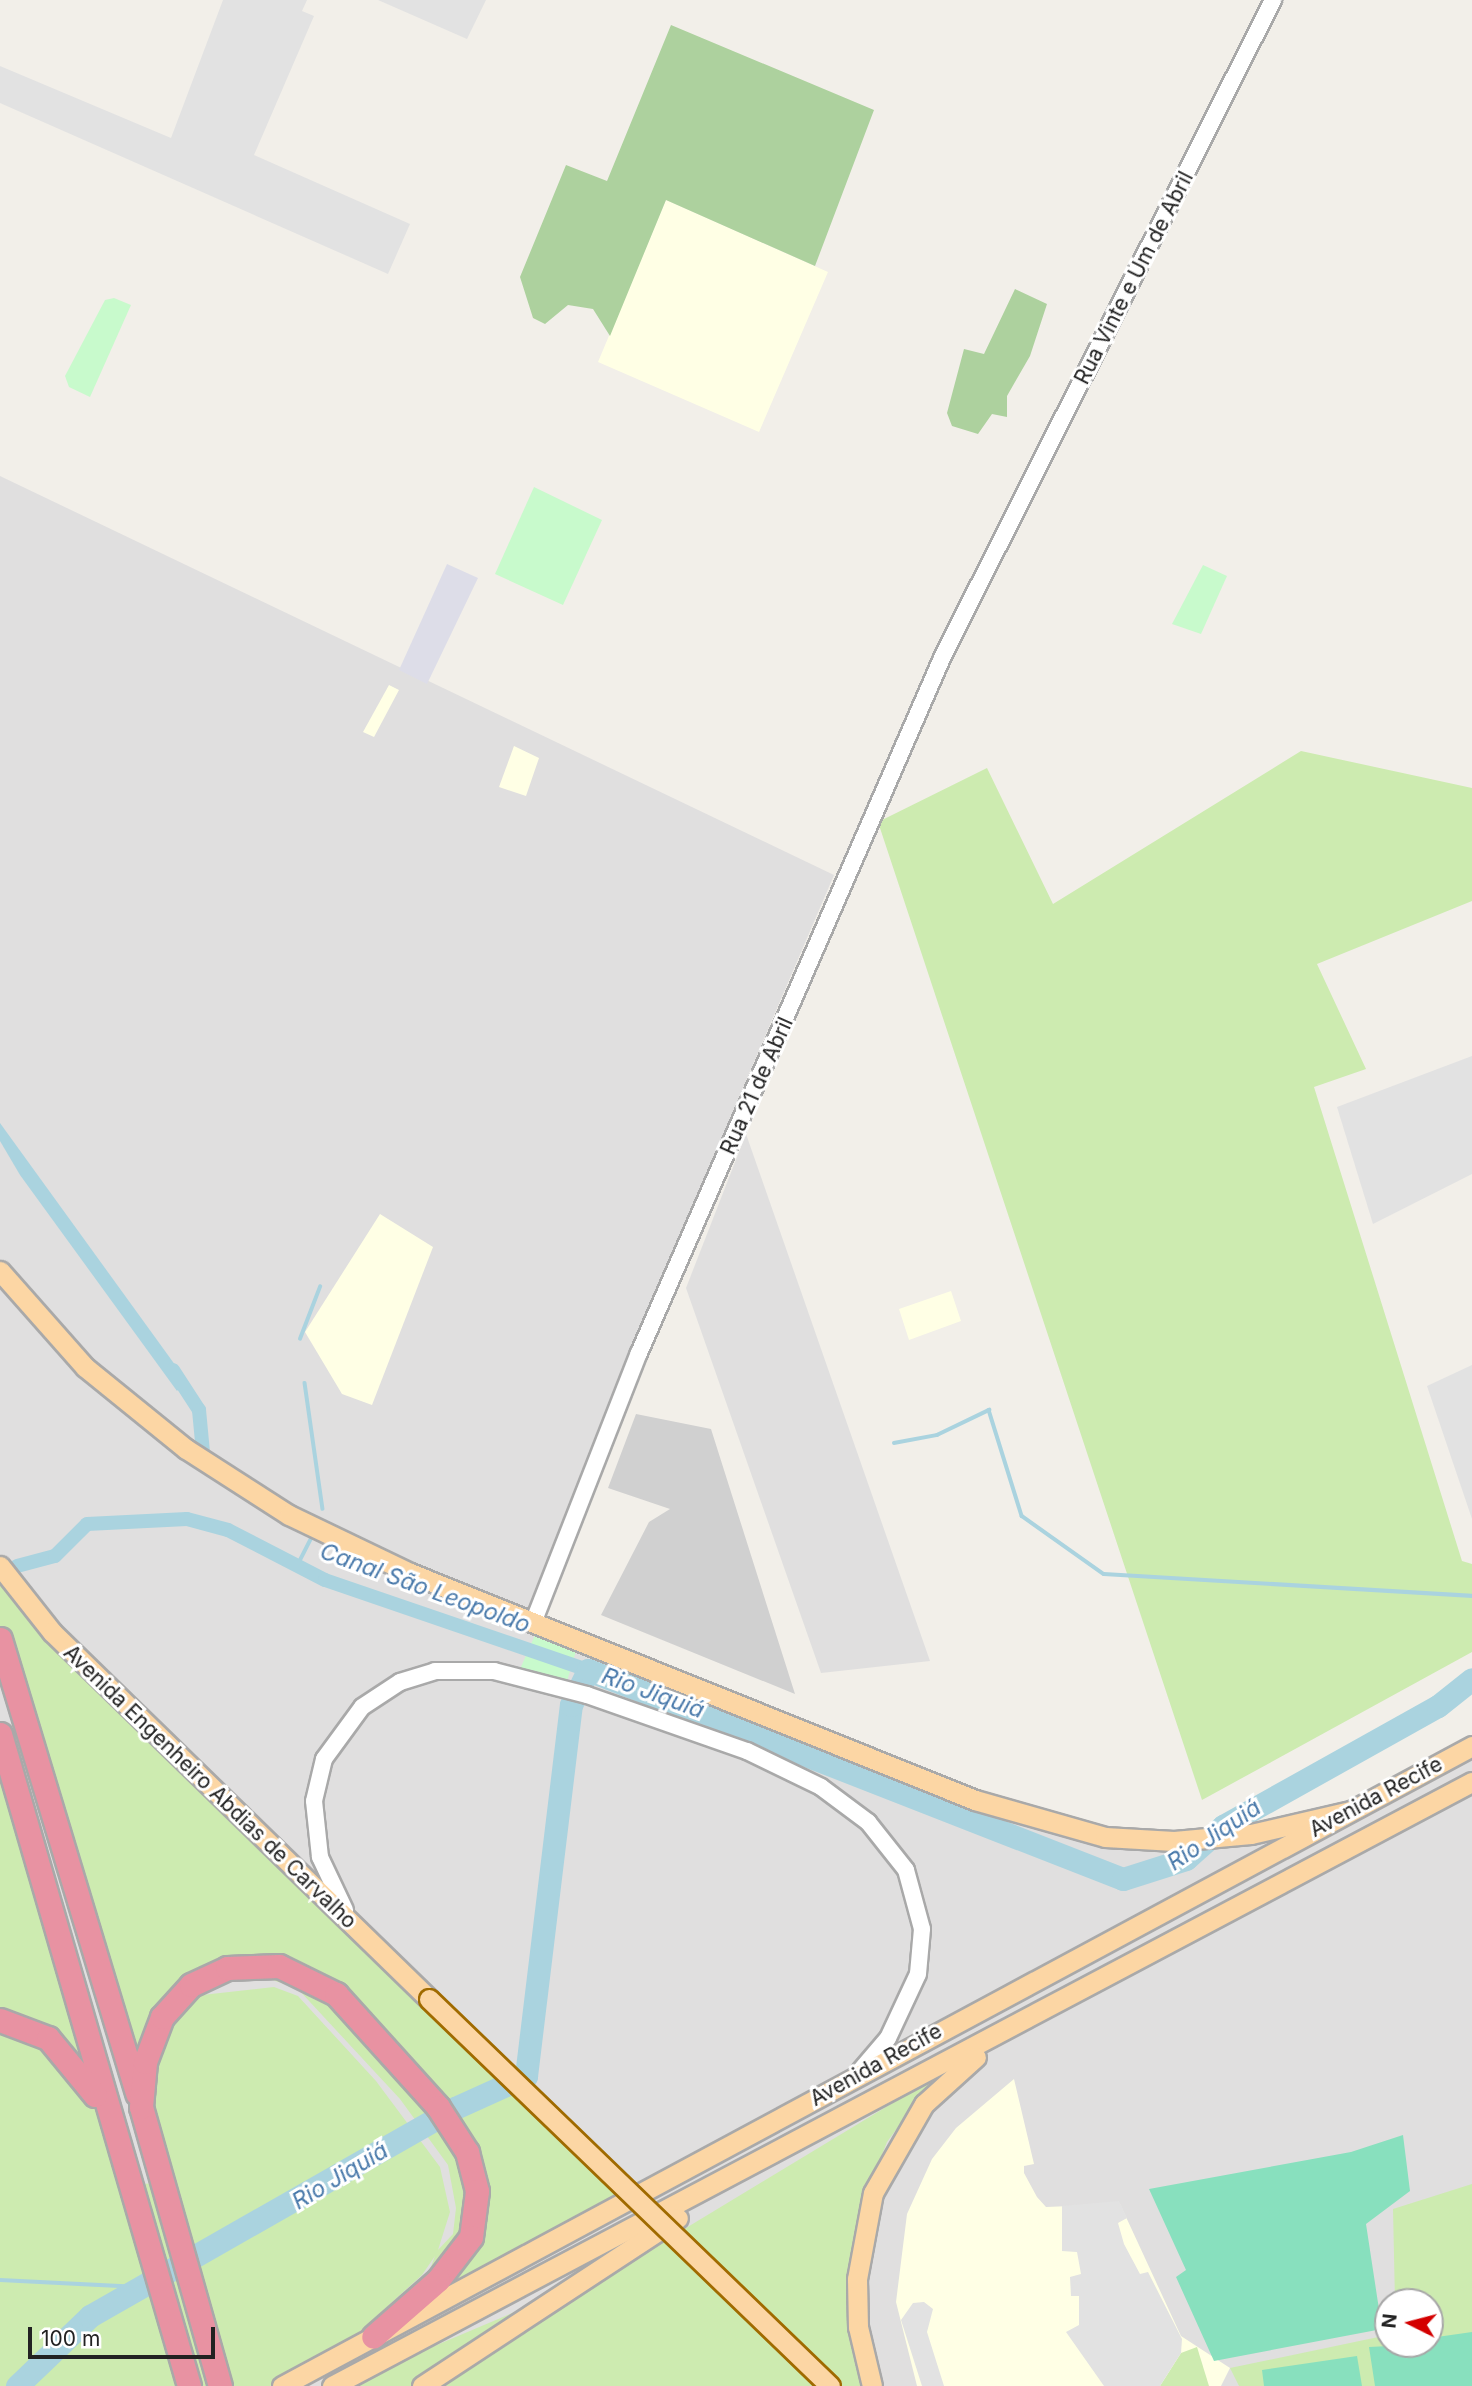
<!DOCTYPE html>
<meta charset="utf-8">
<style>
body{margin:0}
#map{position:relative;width:1472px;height:2386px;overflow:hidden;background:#f2efe9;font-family:Inter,sans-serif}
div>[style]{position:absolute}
.residential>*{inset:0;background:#e0dfdf}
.education>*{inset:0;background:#ffffe5}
.religious>*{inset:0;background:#d0d0d0}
.grass>*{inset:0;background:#cdebb0}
.forest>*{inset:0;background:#add19e}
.park>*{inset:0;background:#c8facc}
.pitch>*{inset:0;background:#88e0be}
.parking>*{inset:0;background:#e2e2e2}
.plaza>*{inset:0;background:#dddde8}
.water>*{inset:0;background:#aad3df}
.stream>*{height:3.5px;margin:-1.75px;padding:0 1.75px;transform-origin:1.75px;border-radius:1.75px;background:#aad3df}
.canal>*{height:14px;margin:-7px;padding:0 7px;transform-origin:7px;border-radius:7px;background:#aad3df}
.river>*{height:23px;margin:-11.5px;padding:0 11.5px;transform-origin:11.5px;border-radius:11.5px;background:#aad3df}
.roads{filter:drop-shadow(2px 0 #a9a9a9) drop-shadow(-2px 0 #a9a9a9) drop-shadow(0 2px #a9a9a9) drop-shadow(0 -2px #a9a9a9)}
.minor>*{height:16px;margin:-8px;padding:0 8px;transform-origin:8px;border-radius:8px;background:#fff}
.major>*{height:19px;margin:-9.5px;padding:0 9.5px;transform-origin:9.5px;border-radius:9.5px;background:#fcd6a4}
.highway>*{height:23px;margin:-11.5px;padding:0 11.5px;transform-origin:11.5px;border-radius:11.5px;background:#e892a2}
.bridges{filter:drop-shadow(2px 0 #a06b00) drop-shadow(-2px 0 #a06b00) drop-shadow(0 2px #a06b00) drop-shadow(0 -2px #a06b00)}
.major-bridge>*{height:19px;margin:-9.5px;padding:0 9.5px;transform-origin:9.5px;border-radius:9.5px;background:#fcd6a4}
span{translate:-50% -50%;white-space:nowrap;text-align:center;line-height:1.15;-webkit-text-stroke:6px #fff;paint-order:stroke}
.street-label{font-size:21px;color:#222}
.water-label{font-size:23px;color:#4a7aab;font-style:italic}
.north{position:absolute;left:1374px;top:2288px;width:70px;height:70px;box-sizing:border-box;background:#fff;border:2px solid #a7a7a7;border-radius:50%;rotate:276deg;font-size:19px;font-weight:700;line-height:28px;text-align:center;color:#222}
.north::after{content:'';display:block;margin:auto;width:24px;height:32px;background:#d40000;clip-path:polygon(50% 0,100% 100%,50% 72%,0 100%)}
.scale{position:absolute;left:28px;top:2327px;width:187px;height:32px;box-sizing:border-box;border:4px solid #222;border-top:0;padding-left:9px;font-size:21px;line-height:24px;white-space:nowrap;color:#222;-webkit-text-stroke:5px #fff;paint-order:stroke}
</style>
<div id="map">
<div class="residential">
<i style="clip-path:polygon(evenodd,0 476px,834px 875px,634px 1343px,534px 1617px,1054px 1818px,1133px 1834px,1227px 1829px,1383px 1800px,1472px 1753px,1472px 2386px,0 2386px,0 476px,1388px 2302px,1430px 2302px,1430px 2344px,1388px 2344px,1388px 2302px)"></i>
<i style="clip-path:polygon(746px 1134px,930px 1661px,821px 1673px,686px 1288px)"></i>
</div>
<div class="education">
<i style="clip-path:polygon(666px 200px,828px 272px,759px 432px,598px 362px)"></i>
<i style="clip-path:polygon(389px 685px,399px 690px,374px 737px,363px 732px)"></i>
<i style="clip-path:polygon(514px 746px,539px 758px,526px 796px,499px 787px)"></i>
<i style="clip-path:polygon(380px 1214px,433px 1247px,372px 1405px,342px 1394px,305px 1332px)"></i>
<i style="clip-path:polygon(951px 1291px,961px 1321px,909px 1340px,899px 1309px)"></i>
<i style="clip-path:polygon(1014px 2079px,1034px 2164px,1024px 2166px,1024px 2173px,1037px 2197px,1046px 2207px,1120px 2204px,1181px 2336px,1230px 2368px,1221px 2386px,917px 2386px,896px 2302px,907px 2214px,932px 2159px,956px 2128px)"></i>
</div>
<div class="religious">
<i style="clip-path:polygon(636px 1414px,711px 1429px,795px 1694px,601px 1615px,649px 1522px,670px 1509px,608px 1488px)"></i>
</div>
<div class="grass">
<i style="clip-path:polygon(1301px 751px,1472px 788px,1472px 901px,1317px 964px,1366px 1069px,1314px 1087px,1462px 1561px,1472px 1564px,1472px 1652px,1202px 1800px,878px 822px,987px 768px,1053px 904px)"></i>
<i style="clip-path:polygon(0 1580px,624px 2193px,417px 2304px,435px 2256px,422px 2275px,346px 2344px,270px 2386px,0 2386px,0 1747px,120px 2185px,160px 2183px,148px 2104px,160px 2038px,202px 1995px,274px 1987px,298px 1996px,376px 2081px,440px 2167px,450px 2212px,438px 2250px,453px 2234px,456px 2208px,448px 2165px,400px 2099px,297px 1988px,260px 1976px,231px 1975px,164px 2003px,141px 2035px,131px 2075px,133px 2114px,0 1653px)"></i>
<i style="clip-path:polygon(934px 2078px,887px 2142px,859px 2213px,850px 2277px,865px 2386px,425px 2386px)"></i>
<i style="clip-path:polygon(1472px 2184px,1472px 2386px,1239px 2386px,1230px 2368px,1388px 2335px,1388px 2344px,1430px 2344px,1430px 2302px,1395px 2302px,1393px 2209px)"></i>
<i style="clip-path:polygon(517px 2311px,413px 2386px,340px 2386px)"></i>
<i style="clip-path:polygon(1197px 2347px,1209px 2386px,1160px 2386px,1181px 2353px)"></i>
</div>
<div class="forest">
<i style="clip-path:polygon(671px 25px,874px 110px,815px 266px,666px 200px,610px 336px,593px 309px,568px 305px,545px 324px,533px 318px,520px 277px,566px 165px,607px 181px)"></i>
<i style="clip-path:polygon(1015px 289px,1047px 304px,1030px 356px,1007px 396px,1007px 417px,992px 414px,978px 434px,952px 426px,947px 413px,964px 349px,984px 354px)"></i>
</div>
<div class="park">
<i style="clip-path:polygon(114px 298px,131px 305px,90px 397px,69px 387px,65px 376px,105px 300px)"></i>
<i style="clip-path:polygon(534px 487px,602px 520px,563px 605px,495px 574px)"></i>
<i style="clip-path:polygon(1203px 565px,1227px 576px,1201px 634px,1172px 624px)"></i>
<i style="clip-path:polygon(535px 1635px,576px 1651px,565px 1688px,517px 1676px)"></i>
</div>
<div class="pitch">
<i style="clip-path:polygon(1403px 2135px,1410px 2191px,1366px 2224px,1382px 2329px,1214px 2361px,1176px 2277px,1186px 2270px,1149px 2189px,1351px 2152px)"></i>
<i style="clip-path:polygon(1472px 2332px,1472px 2386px,1375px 2386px,1369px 2347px,1430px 2344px,1430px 2338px)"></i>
<i style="clip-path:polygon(1357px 2356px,1362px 2386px,1264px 2386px,1262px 2370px)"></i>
</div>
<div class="parking">
<i style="clip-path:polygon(223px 0,307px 0,302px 11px,314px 16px,254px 155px,410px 224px,388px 274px,0 103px,0 66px,171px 138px)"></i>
<i style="clip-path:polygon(378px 0,486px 0,467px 39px)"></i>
<i style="clip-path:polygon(1472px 1056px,1472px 1174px,1373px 1224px,1337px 1107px)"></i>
<i style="clip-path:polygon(1472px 1365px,1472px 1519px,1427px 1386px)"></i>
<i style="clip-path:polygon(1119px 2201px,1127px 2218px,1118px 2223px,1124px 2244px,1140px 2274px,1148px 2272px,1182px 2339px,1181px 2353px,1160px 2386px,1104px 2386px,1066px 2332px,1079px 2325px,1079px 2296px,1071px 2296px,1070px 2277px,1081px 2274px,1077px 2252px,1062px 2251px,1062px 2206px)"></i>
<i style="clip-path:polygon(924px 2302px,933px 2309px,927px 2332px,944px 2386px,922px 2386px,901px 2320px,913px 2303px)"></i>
</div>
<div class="plaza">
<i style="clip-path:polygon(447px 564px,478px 578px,427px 684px,399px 670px)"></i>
</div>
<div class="water">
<i style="clip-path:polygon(0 1123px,186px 1380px,177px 1391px,20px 1175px,0 1141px)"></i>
</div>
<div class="stream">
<i style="left:300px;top:1339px;width:56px;rotate:-69deg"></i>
<i style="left:305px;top:1383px;width:127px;rotate:81.9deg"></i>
<i style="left:894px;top:1443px;width:44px;rotate:-10.5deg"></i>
<i style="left:937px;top:1435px;width:58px;rotate:-25.7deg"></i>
<i style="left:989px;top:1410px;width:111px;rotate:72.7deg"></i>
<i style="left:1022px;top:1516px;width:100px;rotate:35.3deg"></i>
<i style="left:1104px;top:1574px;width:369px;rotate:3.4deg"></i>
<i style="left:297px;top:1566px;width:29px;rotate:-63deg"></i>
<i style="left:0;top:2280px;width:140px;rotate:2.9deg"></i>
</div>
<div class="canal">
<i style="left:173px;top:1370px;width:48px;rotate:57deg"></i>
<i style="left:199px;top:1410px;width:42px;rotate:84.6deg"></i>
<i style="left:17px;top:1566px;width:39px;rotate:-15deg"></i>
<i style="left:55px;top:1556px;width:45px;rotate:-45deg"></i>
<i style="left:87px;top:1524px;width:100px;rotate:-2.9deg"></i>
<i style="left:187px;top:1519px;width:42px;rotate:15deg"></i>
<i style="left:228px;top:1530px;width:109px;rotate:27.3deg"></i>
<i style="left:325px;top:1580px;width:278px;rotate:18.9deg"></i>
</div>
<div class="river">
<i style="left:17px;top:2386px;width:101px;rotate:-43.8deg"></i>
<i style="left:90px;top:2316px;width:420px;rotate:-29.7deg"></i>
<i style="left:455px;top:2108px;width:78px;rotate:-24.3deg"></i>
<i style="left:526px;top:2076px;width:374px;rotate:-83.1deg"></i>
<i style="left:571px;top:1705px;width:39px;rotate:-64deg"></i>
<i style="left:588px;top:1670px;width:574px;rotate:21.34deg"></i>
<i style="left:1123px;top:1879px;width:66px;rotate:-17.6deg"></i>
<i style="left:1186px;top:1859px;width:50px;rotate:-41.7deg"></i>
<i style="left:1223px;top:1826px;width:246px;rotate:-29.2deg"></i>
<i style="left:1438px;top:1706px;width:43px;rotate:-38.5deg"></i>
</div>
<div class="roads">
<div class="minor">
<i style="left:533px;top:1623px;width:290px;rotate:-68.6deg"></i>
<i style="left:639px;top:1353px;width:758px;rotate:-66.44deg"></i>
<i style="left:942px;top:658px;width:737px;rotate:-63.3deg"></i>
<i style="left:345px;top:1910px;width:59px;rotate:-115.3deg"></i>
<i style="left:320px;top:1857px;width:56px;rotate:-96.1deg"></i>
<i style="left:314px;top:1801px;width:43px;rotate:-76.6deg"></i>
<i style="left:324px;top:1759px;width:64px;rotate:-53.8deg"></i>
<i style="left:362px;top:1707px;width:45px;rotate:-33.3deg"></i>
<i style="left:400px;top:1682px;width:37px;rotate:-17deg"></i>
<i style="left:435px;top:1671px;width:59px"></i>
<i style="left:494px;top:1671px;width:96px;rotate:14.5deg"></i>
<i style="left:587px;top:1695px;width:170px;rotate:19.3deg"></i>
<i style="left:747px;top:1751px;width:82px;rotate:25.9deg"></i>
<i style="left:821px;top:1787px;width:59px;rotate:36.7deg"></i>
<i style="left:868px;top:1822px;width:61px;rotate:51.6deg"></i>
<i style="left:906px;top:1870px;width:61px;rotate:74.8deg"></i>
<i style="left:922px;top:1929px;width:45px;rotate:95.1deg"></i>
<i style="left:918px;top:1974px;width:71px;rotate:115.1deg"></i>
<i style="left:888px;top:2038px;width:45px;rotate:130.5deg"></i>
</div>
<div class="major">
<i style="left:0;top:1271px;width:128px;rotate:48.5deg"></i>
<i style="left:85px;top:1367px;width:130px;rotate:39.1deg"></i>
<i style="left:186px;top:1449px;width:122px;rotate:32.7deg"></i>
<i style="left:289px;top:1515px;width:134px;rotate:25.6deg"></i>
<i style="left:410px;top:1573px;width:609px;rotate:21.89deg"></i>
<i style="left:975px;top:1800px;width:135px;rotate:15.9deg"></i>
<i style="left:1105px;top:1837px;width:69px;rotate:3.3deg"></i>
<i style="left:1174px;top:1841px;width:77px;rotate:-5.2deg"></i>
<i style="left:1251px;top:1834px;width:102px;rotate:-13.1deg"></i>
<i style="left:0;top:1566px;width:84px;rotate:51.8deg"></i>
<i style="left:52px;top:1632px;width:526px;rotate:44.23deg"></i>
<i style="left:282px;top:2386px;width:1351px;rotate:-28.27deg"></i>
<i style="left:332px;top:2386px;width:1290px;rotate:-27.92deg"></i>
<i style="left:422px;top:2386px;width:306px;rotate:-33.3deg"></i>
<i style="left:872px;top:2386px;width:61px;rotate:-103.3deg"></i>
<i style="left:858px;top:2327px;width:48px;rotate:-91.2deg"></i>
<i style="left:857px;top:2279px;width:87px;rotate:-79.5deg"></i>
<i style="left:873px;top:2193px;width:103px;rotate:-60.2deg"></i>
<i style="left:924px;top:2104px;width:70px;rotate:-42.1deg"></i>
</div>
<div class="highway">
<i style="left:0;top:1639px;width:475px;rotate:73.2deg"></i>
<i style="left:0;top:1734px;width:679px;rotate:73.83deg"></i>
<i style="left:0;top:2020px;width:51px;rotate:20.6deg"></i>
<i style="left:48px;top:2038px;width:74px;rotate:50.5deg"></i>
<i style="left:220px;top:2386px;width:290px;rotate:-105.8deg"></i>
<i style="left:141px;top:2107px;width:45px;rotate:-84.9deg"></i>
<i style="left:145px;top:2062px;width:48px;rotate:-69.3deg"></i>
<i style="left:162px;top:2017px;width:43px;rotate:-47.8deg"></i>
<i style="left:191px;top:1985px;width:40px;rotate:-25deg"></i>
<i style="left:227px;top:1968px;width:52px;rotate:-2.2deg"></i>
<i style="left:279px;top:1966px;width:64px;rotate:26.2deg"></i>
<i style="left:336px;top:1994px;width:152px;rotate:47.9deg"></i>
<i style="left:438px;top:2107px;width:54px;rotate:57.2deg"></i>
<i style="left:467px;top:2152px;width:40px;rotate:75.6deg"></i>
<i style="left:477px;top:2191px;width:46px;rotate:97.4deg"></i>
<i style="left:471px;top:2237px;width:54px;rotate:127.5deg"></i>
<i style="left:438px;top:2280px;width:86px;rotate:138.8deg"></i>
</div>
</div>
<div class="bridges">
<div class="major-bridge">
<i style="left:429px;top:1999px;width:557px;rotate:43.98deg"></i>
</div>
</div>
<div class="street-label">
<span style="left:1134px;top:278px;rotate:-63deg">Rua Vinte e Um de Abril</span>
<span style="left:757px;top:1086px;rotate:-66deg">Rua 21 de Abril</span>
<span style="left:210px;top:1787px;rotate:44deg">Avenida Engenheiro Abdias de Carvalho</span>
<span style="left:1376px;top:1797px;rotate:-28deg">Avenida Recife</span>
<span style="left:876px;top:2065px;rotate:-29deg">Avenida Recife</span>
</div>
<div class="water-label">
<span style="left:425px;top:1588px;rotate:20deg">Canal São Leopoldo</span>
<span style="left:653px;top:1693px;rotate:20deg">Rio Jiquiá</span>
<span style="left:1214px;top:1835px;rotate:-34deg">Rio Jiquiá</span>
<span style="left:340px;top:2176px;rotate:-31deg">Rio Jiquiá</span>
</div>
<div class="north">N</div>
<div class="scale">100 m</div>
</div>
